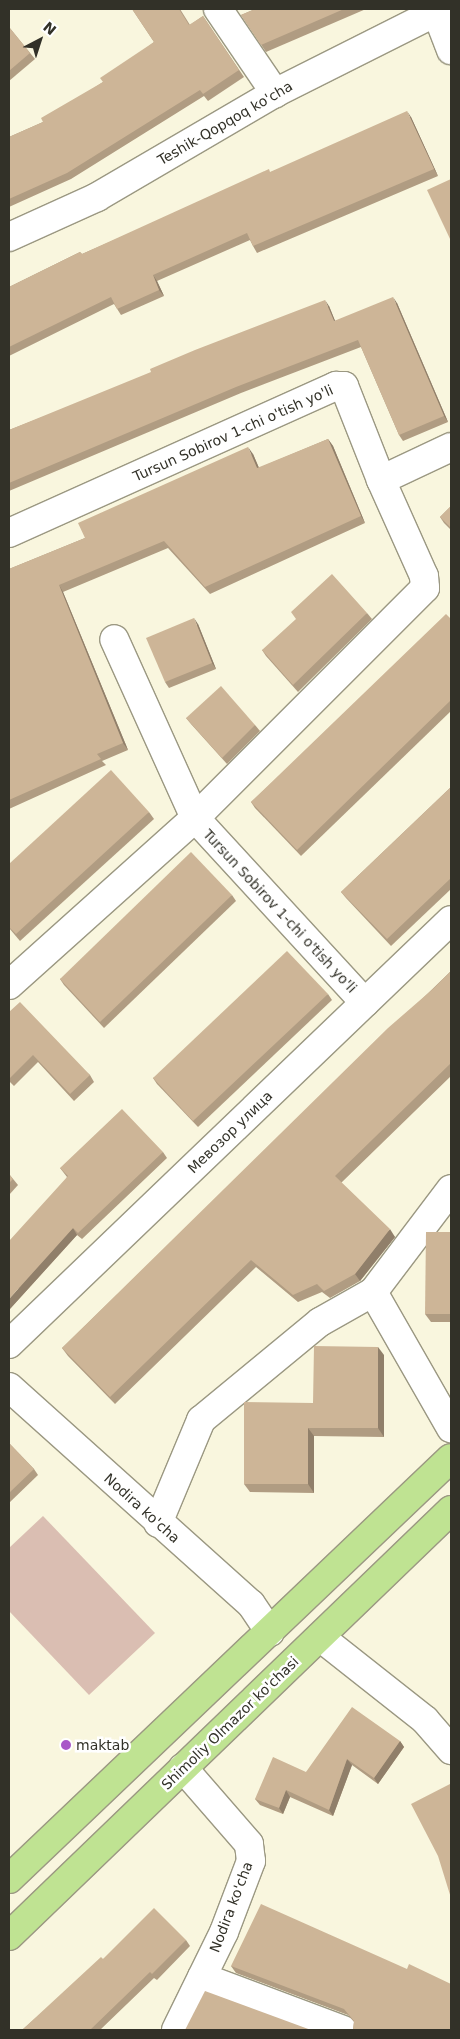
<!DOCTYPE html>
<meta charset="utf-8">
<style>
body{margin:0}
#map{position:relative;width:460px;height:2039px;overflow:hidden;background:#f9f6de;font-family:"DejaVu Sans",sans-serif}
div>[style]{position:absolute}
.green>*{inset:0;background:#dabeb2}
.roads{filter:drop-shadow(1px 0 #9b9882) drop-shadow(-1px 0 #9b9882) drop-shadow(0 1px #9b9882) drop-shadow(0 -1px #9b9882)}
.minor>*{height:28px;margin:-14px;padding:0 14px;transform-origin:14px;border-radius:14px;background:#fff}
.major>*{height:28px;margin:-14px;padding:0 14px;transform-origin:14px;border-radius:14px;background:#bfe392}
.wall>*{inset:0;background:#b09c82}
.shaded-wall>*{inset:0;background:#907f6a}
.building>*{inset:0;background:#cdb597}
.dots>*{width:14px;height:14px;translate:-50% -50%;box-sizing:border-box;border:2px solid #fff;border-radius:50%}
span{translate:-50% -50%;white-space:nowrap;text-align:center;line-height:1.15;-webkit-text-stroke:5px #fff;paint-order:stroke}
.street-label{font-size:14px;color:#323128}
.poi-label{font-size:14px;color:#323128}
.left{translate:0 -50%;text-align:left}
.frame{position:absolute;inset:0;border:10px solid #323128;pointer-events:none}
.north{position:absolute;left:15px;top:15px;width:50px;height:50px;-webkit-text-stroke:4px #fff;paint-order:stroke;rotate:40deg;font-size:14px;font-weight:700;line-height:20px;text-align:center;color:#323128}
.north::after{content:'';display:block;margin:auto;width:18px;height:22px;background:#323128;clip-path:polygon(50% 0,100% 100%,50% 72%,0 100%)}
</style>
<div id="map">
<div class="green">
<i style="clip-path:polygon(43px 1516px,155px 1633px,89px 1695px,9px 1611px,9px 1548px)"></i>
</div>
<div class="roads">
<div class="minor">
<i style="left:218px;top:9px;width:102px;rotate:55.8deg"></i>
<i style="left:436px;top:11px;width:42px;rotate:69deg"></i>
<i style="left:9px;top:237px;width:97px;rotate:-24.4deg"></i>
<i style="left:97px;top:197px;width:206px;rotate:-30.3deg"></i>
<i style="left:275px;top:93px;width:187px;rotate:-26.7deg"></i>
<i style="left:381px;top:480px;width:77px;rotate:-25.2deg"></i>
<i style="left:9px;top:533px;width:359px;rotate:-24.2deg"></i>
<i style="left:336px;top:386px;width:8px"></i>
<i style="left:344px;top:386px;width:101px;rotate:68.5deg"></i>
<i style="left:381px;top:480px;width:105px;rotate:65.9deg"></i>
<i style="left:424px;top:576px;width:12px;rotate:85deg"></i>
<i style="left:425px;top:588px;width:325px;rotate:135deg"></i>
<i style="left:195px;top:818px;width:196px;rotate:-114.3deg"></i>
<i style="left:9px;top:985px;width:250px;rotate:-41.9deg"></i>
<i style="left:195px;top:818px;width:251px;rotate:47.4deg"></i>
<i style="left:451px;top:1189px;width:129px;rotate:127.1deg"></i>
<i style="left:373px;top:1292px;width:157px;rotate:60.2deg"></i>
<i style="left:9px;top:1344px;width:612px;rotate:-43.81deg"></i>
<i style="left:9px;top:1387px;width:325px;rotate:41.9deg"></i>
<i style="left:251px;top:1604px;width:34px;rotate:56deg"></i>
<i style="left:158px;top:1523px;width:112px;rotate:-67.3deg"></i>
<i style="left:201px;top:1420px;width:154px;rotate:-39.5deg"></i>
<i style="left:320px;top:1322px;width:61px;rotate:-29.5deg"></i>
<i style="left:320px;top:1637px;width:134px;rotate:38.3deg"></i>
<i style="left:425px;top:1720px;width:40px;rotate:49deg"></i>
<i style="left:202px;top:1977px;width:151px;rotate:20.6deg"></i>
<i style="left:176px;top:2030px;width:109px;rotate:-63.9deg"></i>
<i style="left:224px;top:1932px;width:76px;rotate:-69.2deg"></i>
<i style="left:251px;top:1861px;width:17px;rotate:-97deg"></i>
<i style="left:249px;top:1844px;width:101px;rotate:-131deg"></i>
</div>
<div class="major">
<i style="left:9px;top:1879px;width:610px;rotate:-43.61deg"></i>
<i style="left:9px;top:1936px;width:614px;rotate:-43.94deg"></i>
</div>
</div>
<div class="wall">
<i style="clip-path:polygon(132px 9px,180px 9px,190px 25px,203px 16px,244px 77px,208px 101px,204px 96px,71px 179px,9px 207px,9px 137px,43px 122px,103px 82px,154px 42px)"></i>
<i style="clip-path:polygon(255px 9px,366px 9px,266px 52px,241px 15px)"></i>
<i style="clip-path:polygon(9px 27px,35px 59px,9px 81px)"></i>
<i style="clip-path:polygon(411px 117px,438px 176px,257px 253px,253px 246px,250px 240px,157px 281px,164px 296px,121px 315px,114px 304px,9px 356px,9px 287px,80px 252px,82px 254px,271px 172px)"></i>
<i style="clip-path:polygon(397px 303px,448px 422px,403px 441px,399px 435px,361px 347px,241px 393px,9px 491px,9px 430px,329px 306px,335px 321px)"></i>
<i style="clip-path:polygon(328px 439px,333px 446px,365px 523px,210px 594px,168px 548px,63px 592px,128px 750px,102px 761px,106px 765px,9px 809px,9px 569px,85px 538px,253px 454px,259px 468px)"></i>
<i style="clip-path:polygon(451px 506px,451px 530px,444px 523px,440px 517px)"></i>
<i style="clip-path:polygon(367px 613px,372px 619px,298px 692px,266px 656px,262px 650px)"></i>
<i style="clip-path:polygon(451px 617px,451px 711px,301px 856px,255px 808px,251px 802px)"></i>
<i style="clip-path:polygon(198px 624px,216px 669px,169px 688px,165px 682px)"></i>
<i style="clip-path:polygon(186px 718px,255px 725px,260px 731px,227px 764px,191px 724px)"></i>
<i style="clip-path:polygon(451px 787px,451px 889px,391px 946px,346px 898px,341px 892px)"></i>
<i style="clip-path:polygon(149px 812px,154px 819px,20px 941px,9px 928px,9px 864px)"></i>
<i style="clip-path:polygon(232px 895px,236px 901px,104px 1028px,64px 985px,60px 979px)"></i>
<i style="clip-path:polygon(451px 971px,451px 1076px,341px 1183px,395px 1237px,360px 1281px,330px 1298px,322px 1292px,298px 1302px,256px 1267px,115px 1404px,68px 1356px,62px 1348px)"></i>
<i style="clip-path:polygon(328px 994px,332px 1000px,198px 1127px,157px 1084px,153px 1078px)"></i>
<i style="clip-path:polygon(9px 1012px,90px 1075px,94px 1082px,74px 1101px,38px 1062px,14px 1086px,9px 1081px)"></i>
<i style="clip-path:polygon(163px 1152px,167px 1158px,82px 1239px,77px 1235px,9px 1310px,67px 1177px,60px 1168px)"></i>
<i style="clip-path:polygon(9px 1174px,18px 1185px,9px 1195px)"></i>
<i style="clip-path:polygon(451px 1232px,451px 1322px,431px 1322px,425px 1314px)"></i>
<i style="clip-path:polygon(384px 1355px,384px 1437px,314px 1436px,314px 1493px,250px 1492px,244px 1484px,313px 1403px)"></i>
<i style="clip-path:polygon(9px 1443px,34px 1469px,38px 1475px,9px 1503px)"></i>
<i style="clip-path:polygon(400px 1741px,404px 1747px,378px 1784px,352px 1765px,333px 1816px,290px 1797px,283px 1814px,260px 1805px,255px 1799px,306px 1772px)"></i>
<i style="clip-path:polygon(186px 1940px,190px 1946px,157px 1980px,154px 1978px,100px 2030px,22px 2030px,103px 1959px)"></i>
<i style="clip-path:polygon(231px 1966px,407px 1969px,353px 2030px,354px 2022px,348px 2015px,236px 1973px)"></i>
</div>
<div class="shaded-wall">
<i style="clip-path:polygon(407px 111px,411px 117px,438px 176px,434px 169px)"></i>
<i style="clip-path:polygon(153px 275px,157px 281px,164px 296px,159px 290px)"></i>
<i style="clip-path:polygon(393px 297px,397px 303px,448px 422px,444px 416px)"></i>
<i style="clip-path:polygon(325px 300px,329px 306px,338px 328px,334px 321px)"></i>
<i style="clip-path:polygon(328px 439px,333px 446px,365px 523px,361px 516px)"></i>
<i style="clip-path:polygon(248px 447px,253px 454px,262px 475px,257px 468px)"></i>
<i style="clip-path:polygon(59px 585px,63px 592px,128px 750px,123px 743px)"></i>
<i style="clip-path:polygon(194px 618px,198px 624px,216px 669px,212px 663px)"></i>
<i style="clip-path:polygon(73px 1228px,77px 1235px,9px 1310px,9px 1299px)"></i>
<i style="clip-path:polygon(390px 1229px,395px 1237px,360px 1281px,355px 1274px)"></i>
<i style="clip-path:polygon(378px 1347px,384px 1355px,384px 1437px,378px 1428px)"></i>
<i style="clip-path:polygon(308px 1428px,314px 1436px,314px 1493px,308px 1484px)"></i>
<i style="clip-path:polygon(400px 1741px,404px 1747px,378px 1784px,374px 1778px)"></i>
<i style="clip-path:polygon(347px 1759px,352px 1765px,333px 1816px,329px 1810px)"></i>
<i style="clip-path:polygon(286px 1790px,290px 1797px,283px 1814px,279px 1808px)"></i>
</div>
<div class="building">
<i style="clip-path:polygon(132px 9px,179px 9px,189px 25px,203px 16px,239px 70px,203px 94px,200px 90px,67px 173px,9px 199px,9px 137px,43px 122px,41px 118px,103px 82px,100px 78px,154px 42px)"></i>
<i style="clip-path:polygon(255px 9px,344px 9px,261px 45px,241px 15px)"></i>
<i style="clip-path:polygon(9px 27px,30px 53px,9px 71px)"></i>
<i style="clip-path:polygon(407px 111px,434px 169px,253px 246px,247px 233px,153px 275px,159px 290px,117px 309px,111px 297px,9px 347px,9px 287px,80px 252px,82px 254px,269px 169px,270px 172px)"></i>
<i style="clip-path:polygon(451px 179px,451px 241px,427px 190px)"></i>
<i style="clip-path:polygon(393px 297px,444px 416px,399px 435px,358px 340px,236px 387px,9px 483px,9px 430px,151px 372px,150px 369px,195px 350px,325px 300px,334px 321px)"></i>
<i style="clip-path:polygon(328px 439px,361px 516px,205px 587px,164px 541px,59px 585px,123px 743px,97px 754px,101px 759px,9px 800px,9px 569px,85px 538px,78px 523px,248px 447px,257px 468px)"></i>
<i style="clip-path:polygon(451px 506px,451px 528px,440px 517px)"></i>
<i style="clip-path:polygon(332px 574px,367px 613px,293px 685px,262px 650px,296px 619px,291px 612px)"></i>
<i style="clip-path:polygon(446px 614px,450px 618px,451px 617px,451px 700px,297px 850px,251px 802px)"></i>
<i style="clip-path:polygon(194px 618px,212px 663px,165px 682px,146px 638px)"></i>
<i style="clip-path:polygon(221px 686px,255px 725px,222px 758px,186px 718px)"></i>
<i style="clip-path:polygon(111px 770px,149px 812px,16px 934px,9px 927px,9px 864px)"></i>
<i style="clip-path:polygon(451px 787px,451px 878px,387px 939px,341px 892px)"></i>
<i style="clip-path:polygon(191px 852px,232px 895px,100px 1022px,60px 979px)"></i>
<i style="clip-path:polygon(287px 951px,328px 994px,193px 1121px,153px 1078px)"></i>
<i style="clip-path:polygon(451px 971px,451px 1063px,335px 1176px,390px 1229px,355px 1274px,324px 1291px,317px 1284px,293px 1295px,251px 1260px,110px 1397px,62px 1348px,388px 1028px,434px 988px)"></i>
<i style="clip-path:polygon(20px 1002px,90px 1075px,70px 1094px,33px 1055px,9px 1079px,9px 1012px)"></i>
<i style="clip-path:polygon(122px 1109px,163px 1152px,78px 1233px,73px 1228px,9px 1299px,9px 1241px,68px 1176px,60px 1168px)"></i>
<i style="clip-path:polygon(9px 1174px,13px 1179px,9px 1183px)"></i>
<i style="clip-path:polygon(426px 1232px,451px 1232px,451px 1314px,425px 1314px)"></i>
<i style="clip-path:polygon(314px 1346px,378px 1347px,378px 1428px,308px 1428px,308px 1484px,244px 1484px,244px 1402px,313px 1403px)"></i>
<i style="clip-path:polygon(9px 1443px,34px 1469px,9px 1493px)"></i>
<i style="clip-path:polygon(352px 1707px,400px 1741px,374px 1778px,347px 1759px,329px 1810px,286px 1790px,279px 1808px,255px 1799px,273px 1757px,306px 1772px)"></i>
<i style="clip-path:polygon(450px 1784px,451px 1785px,451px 1898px,438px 1856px,411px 1804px)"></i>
<i style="clip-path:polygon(261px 1904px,407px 1969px,409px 1964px,451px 1984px,451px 2030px,352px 2030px,353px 2030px,354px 2021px,344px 2009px,231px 1966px)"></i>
<i style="clip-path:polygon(154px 1908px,186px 1940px,152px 1974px,150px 1972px,90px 2030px,22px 2030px,101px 1957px,103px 1959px)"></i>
<i style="clip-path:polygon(205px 1991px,311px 2030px,185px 2030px)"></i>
</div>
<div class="dots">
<i style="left:66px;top:1745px;background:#a857c8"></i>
</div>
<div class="street-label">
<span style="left:225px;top:123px;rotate:-30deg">Teshik-Qopqoq ko'cha</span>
<span style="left:233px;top:433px;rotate:-24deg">Tursun Sobirov 1-chi o'tish yo'li</span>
<span style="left:280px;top:911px;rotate:47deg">Tursun Sobirov 1-chi o'tish yo'li</span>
<span style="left:230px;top:1132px;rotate:-44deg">Мевозор улица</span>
<span style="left:142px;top:1508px;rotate:42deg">Nodira ko'cha</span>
<span style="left:230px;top:1723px;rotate:-44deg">Shimoliy Olmazor ko'chasi</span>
<span style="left:231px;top:1907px;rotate:-69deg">Nodira ko'cha</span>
</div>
<div class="poi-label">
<span class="left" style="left:76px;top:1745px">maktab</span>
</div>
<div class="frame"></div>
<div class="north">N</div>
</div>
